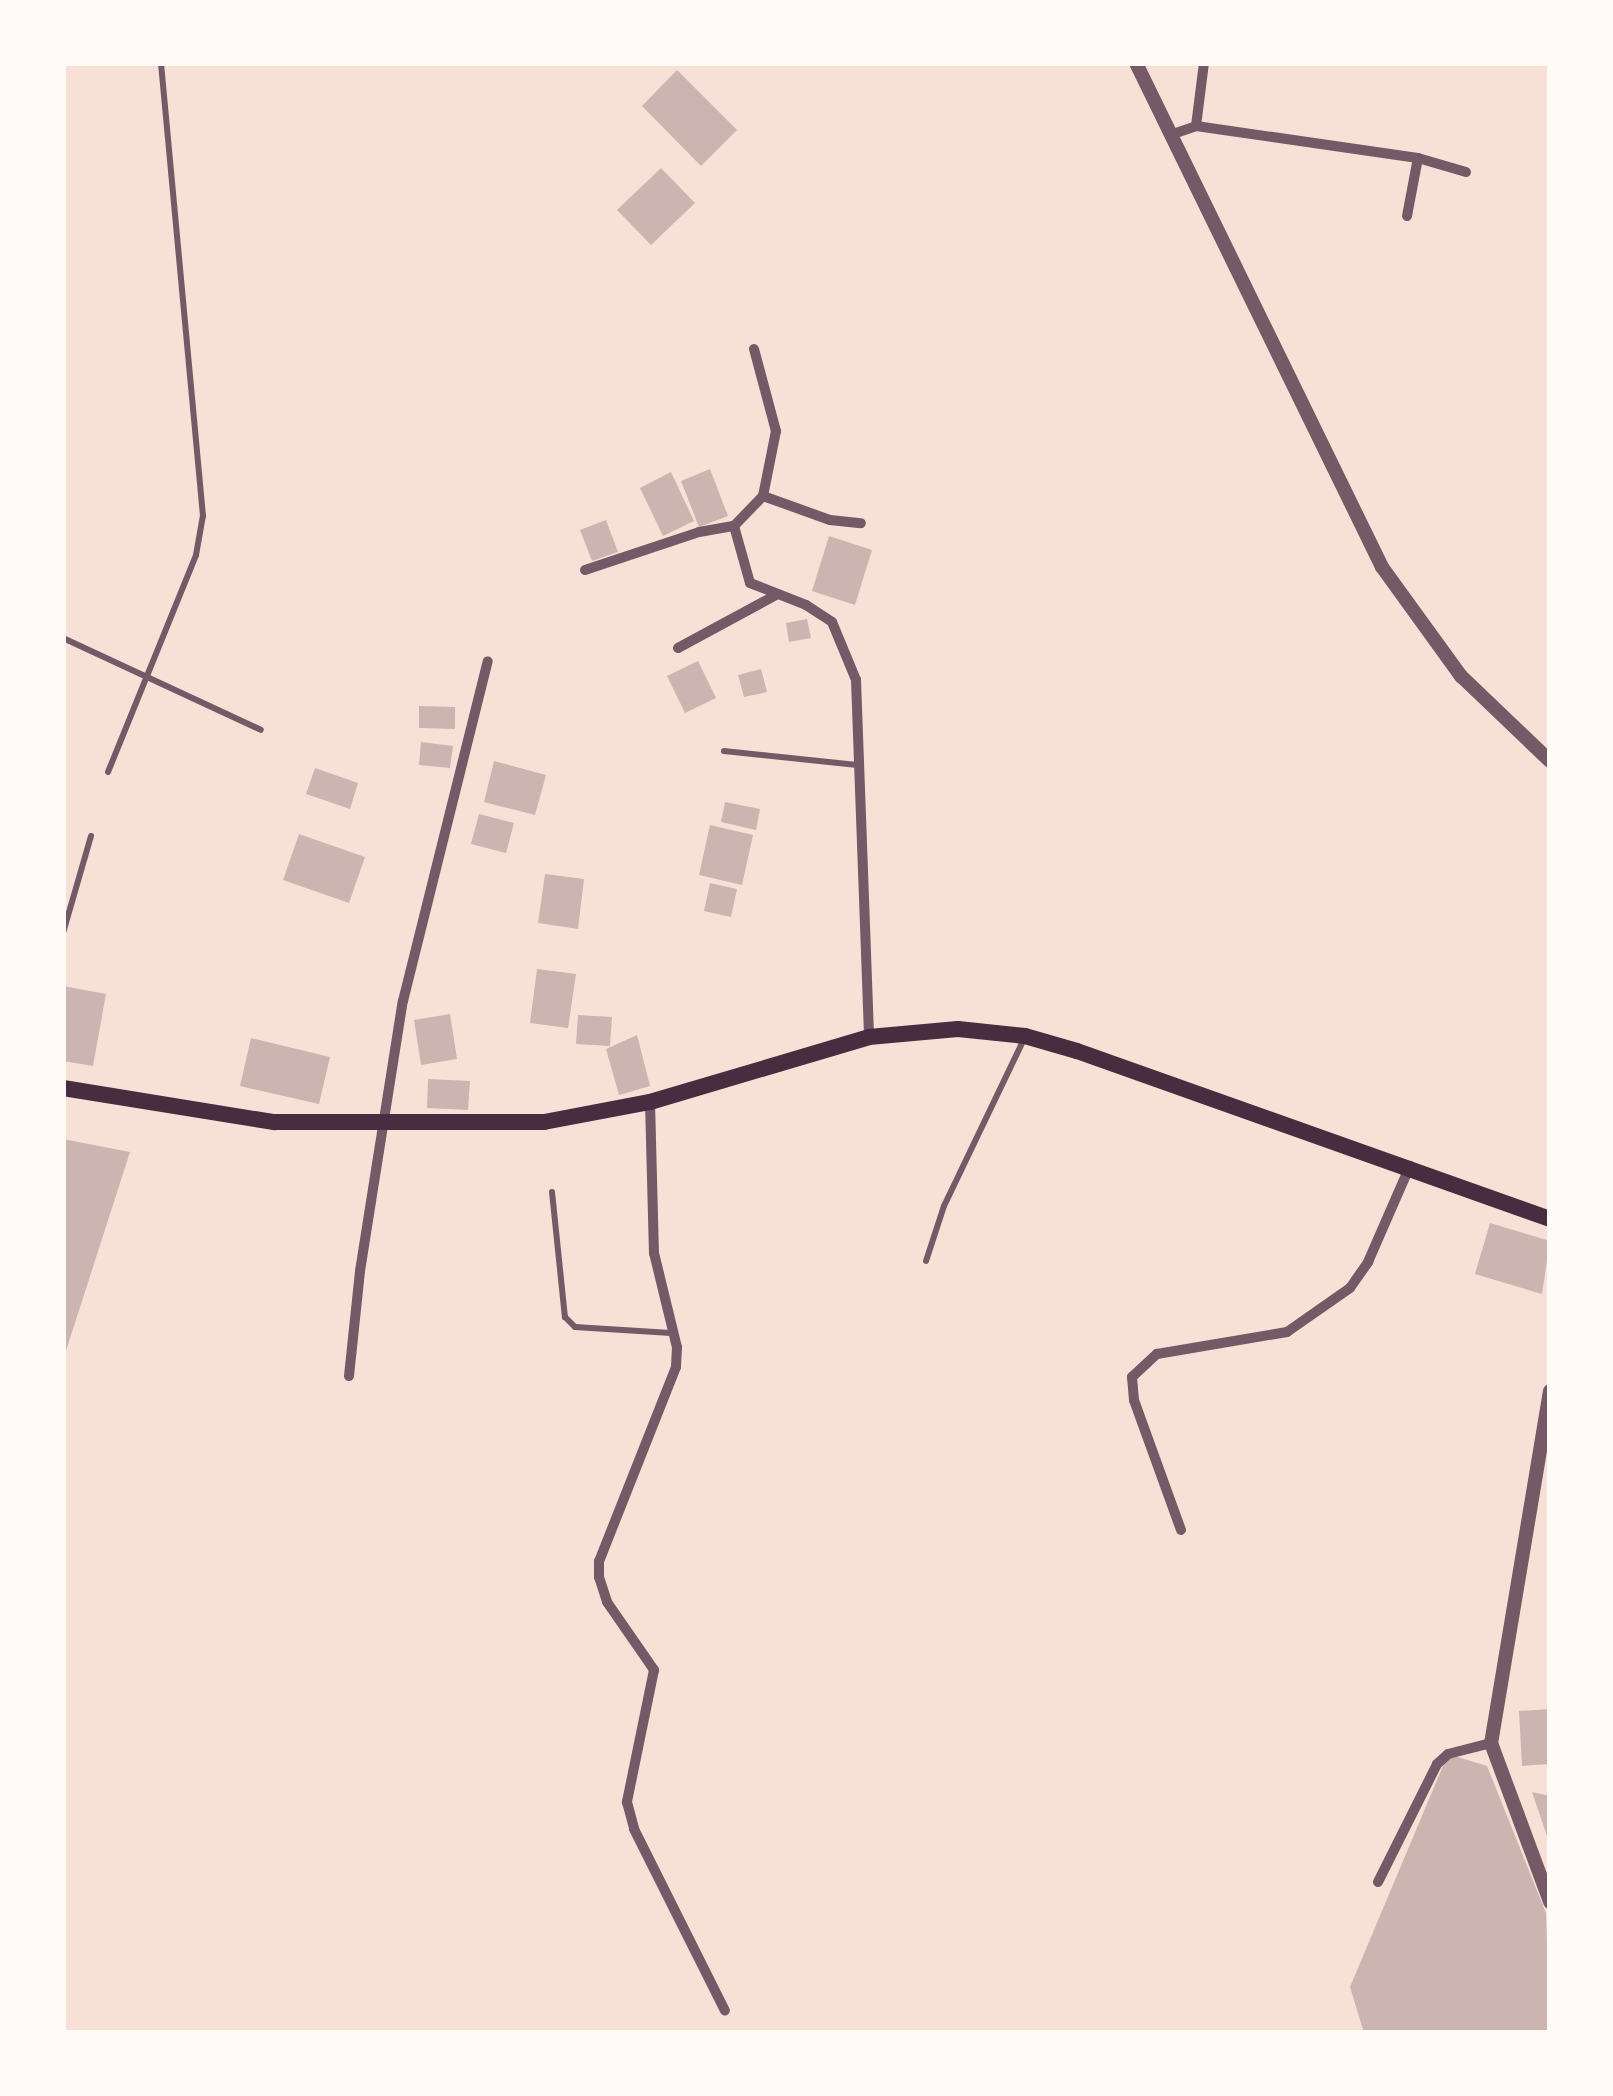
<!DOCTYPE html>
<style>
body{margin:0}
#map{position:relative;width:1613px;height:2096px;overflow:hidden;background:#f7e1d7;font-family:Ubuntu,sans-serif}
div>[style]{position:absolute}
.building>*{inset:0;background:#ccb4b1}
.service>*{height:6px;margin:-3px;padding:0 3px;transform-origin:3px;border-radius:3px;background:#755966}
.minor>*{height:10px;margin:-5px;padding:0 5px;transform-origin:5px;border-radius:5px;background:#755966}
.tertiary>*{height:14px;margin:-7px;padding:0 7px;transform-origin:7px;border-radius:7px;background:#755966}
.secondary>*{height:16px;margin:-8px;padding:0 8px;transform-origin:8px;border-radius:8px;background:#4a2c40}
span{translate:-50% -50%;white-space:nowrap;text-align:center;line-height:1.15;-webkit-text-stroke:9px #fffaf5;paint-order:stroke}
.frame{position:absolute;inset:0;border:66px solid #fffaf5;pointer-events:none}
</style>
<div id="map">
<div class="building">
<i style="clip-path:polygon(677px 70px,737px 130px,701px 166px,642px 106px)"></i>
<i style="clip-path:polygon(661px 168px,695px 203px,651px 245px,617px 210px)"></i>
<i style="clip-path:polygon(710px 469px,728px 516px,699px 527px,681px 481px)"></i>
<i style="clip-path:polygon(671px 472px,694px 521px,663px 536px,640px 488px)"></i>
<i style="clip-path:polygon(606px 520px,618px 552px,592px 561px,580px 530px)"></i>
<i style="clip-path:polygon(829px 536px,872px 550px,855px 605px,812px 591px)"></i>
<i style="clip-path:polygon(807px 619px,811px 638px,789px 642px,786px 623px)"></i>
<i style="clip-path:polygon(698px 661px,716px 698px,685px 713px,667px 676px)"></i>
<i style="clip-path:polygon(761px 669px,767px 692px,744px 697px,738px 675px)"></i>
<i style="clip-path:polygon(419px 706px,455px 707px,455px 729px,419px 728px)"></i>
<i style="clip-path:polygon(421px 742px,453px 746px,450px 768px,419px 765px)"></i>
<i style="clip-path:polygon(494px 761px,546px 775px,535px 815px,484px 802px)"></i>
<i style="clip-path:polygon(315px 768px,358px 783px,350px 809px,306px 794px)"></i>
<i style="clip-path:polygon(725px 802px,760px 809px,756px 830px,721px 822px)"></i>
<i style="clip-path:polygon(479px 814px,514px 823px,506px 853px,471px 844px)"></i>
<i style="clip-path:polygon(710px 825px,753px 835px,742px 885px,699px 875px)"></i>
<i style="clip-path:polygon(299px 834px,365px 857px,349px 903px,283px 880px)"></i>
<i style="clip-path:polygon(545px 874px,584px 879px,578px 929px,538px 923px)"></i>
<i style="clip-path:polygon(710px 883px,737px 889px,731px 917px,704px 911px)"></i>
<i style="clip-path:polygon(537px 969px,576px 974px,568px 1028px,530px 1023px)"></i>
<i style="clip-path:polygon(63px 986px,106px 994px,93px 1066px,63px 1061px)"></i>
<i style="clip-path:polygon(450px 1014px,457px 1059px,421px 1065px,414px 1020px)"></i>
<i style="clip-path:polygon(578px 1015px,612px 1017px,610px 1046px,576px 1044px)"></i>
<i style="clip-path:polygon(637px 1035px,650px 1086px,619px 1095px,606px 1049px)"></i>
<i style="clip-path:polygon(251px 1038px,330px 1057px,319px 1104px,240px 1086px)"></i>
<i style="clip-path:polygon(428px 1079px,470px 1081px,468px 1110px,427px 1108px)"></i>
<i style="clip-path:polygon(63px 1139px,130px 1152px,64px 1357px,63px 1357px)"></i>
<i style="clip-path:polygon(1490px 1223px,1550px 1241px,1542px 1294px,1475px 1274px)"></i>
<i style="clip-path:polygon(1550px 1709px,1550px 1764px,1522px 1766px,1519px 1711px)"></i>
<i style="clip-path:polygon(1448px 1754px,1487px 1766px,1546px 1913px,1550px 2033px,1364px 2033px,1350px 1987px)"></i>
<i style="clip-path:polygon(1532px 1792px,1550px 1796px,1550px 1842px,1549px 1842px)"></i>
</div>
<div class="service">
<i style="left:63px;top:638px;width:218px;rotate:24.9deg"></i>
<i style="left:724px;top:751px;width:134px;rotate:6deg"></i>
<i style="left:108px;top:772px;width:234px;rotate:-67.9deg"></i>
<i style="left:196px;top:555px;width:40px;rotate:-80deg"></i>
<i style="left:203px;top:516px;width:455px;rotate:-95.3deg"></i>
<i style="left:63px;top:933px;width:101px;rotate:-73.9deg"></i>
<i style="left:552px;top:1192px;width:126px;rotate:84.1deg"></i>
<i style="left:565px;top:1317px;width:14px;rotate:45deg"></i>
<i style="left:575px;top:1327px;width:96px;rotate:3.6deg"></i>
<i style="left:926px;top:1261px;width:58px;rotate:-71.9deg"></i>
<i style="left:944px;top:1206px;width:185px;rotate:-64.4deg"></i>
</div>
<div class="minor">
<i style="left:1196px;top:126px;width:64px;rotate:-82.8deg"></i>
<i style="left:1173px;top:134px;width:24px;rotate:-19deg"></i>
<i style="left:1196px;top:126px;width:224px;rotate:8.2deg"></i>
<i style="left:1418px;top:158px;width:50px;rotate:16.3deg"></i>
<i style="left:1407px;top:216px;width:59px;rotate:-79.3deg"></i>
<i style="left:754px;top:349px;width:85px;rotate:75deg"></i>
<i style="left:776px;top:431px;width:66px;rotate:101.3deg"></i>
<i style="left:763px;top:496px;width:71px;rotate:19.7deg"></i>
<i style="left:830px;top:520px;width:31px;rotate:6deg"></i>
<i style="left:734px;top:526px;width:59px;rotate:74.3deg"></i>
<i style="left:750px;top:583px;width:60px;rotate:21.4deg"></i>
<i style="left:806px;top:605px;width:31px;rotate:33deg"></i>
<i style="left:832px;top:622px;width:63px;rotate:67.5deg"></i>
<i style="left:856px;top:680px;width:357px;rotate:87.9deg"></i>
<i style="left:585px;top:570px;width:120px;rotate:-18.4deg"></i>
<i style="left:699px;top:532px;width:36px;rotate:-10deg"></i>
<i style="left:734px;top:526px;width:42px;rotate:-46deg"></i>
<i style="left:678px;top:648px;width:111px;rotate:-28.4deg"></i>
<i style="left:650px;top:1102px;width:151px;rotate:88.5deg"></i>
<i style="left:654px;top:1253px;width:97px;rotate:76.3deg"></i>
<i style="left:677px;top:1347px;width:20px;rotate:93deg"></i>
<i style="left:676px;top:1367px;width:209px;rotate:111.6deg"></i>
<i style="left:599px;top:1561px;width:16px;rotate:90deg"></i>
<i style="left:599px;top:1577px;width:26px;rotate:72deg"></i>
<i style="left:607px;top:1602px;width:83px;rotate:55.3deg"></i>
<i style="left:654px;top:1670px;width:135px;rotate:101.6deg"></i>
<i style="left:627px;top:1802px;width:28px;rotate:75deg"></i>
<i style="left:634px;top:1829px;width:203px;rotate:63.4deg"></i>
<i style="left:349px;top:1376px;width:106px;rotate:-84deg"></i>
<i style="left:360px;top:1271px;width:273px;rotate:-81deg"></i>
<i style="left:403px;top:1001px;width:350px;rotate:-76deg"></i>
<i style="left:1181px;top:1530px;width:138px;rotate:-109.9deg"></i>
<i style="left:1134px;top:1400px;width:23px;rotate:-95deg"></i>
<i style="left:1132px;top:1377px;width:34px;rotate:-43deg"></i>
<i style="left:1157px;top:1354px;width:132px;rotate:-9.6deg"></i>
<i style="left:1287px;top:1332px;width:77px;rotate:-34.9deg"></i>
<i style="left:1350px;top:1288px;width:32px;rotate:-55deg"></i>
<i style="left:1368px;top:1262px;width:105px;rotate:-66.4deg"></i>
<i style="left:1378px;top:1882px;width:132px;rotate:-63.4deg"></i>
<i style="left:1437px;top:1764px;width:15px;rotate:-42deg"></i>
<i style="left:1448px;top:1754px;width:44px;rotate:-14.3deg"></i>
</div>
<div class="tertiary">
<i style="left:1136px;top:63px;width:561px;rotate:63.98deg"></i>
<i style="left:1382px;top:567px;width:135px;rotate:54.1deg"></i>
<i style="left:1461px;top:676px;width:123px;rotate:43.7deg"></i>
<i style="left:1550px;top:1391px;width:357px;rotate:99.5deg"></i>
<i style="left:1491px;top:1743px;width:170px;rotate:69.6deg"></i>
</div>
<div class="secondary">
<i style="left:63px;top:1088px;width:214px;rotate:9.2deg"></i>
<i style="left:274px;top:1122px;width:270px"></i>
<i style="left:544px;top:1122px;width:108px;rotate:-10.7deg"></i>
<i style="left:650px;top:1102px;width:228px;rotate:-16.5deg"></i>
<i style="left:869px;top:1037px;width:89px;rotate:-5.1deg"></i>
<i style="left:958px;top:1029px;width:67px;rotate:6deg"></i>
<i style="left:1025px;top:1036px;width:54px;rotate:16.1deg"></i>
<i style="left:1077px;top:1051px;width:502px;rotate:19.55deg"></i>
</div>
<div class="frame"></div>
</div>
